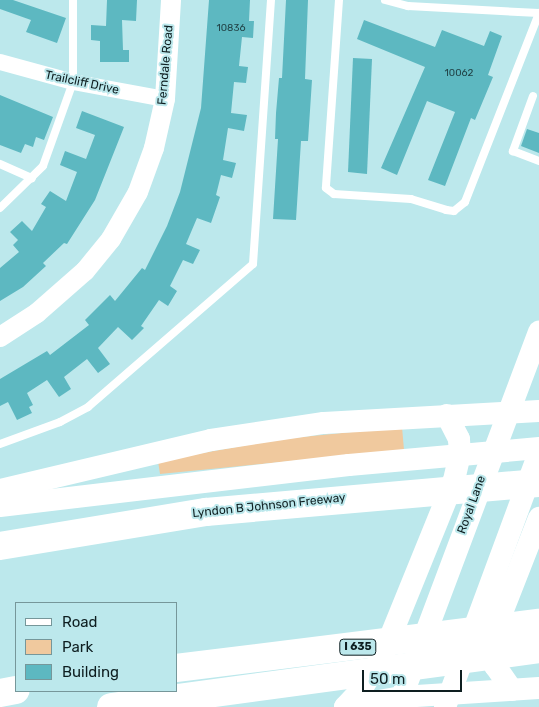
<!DOCTYPE html>
<style>
body{margin:0}
#map{position:relative;width:539px;height:707px;overflow:hidden;background:#bce8ec;font-family:Rubik,sans-serif}
div>[style]{position:absolute}
.green>*{inset:0;background:#f0c99e}
.building>*{inset:0;background:#5db8c1}
.service>*{height:8px;margin:-4px;padding:0 4px;transform-origin:4px;border-radius:4px;background:#fff}
.minor>*{height:16px;margin:-8px;padding:0 8px;transform-origin:8px;border-radius:8px;background:#fff}
.tertiary>*{height:20px;margin:-10px;padding:0 10px;transform-origin:10px;border-radius:10px;background:#fff}
.secondary>*{height:22px;margin:-11px;padding:0 11px;transform-origin:11px;border-radius:11px;background:#fff}
.motorway>*{height:28px;margin:-14px;padding:0 14px;transform-origin:14px;border-radius:14px;background:#fff}
span{translate:-50% -50%;white-space:nowrap;text-align:center;line-height:1.15;-webkit-text-stroke:4px #bce8ec;paint-order:stroke}
.number-label{font-size:10px;color:#224448}
.number-label span{-webkit-text-stroke-width:0}
.shield-label span{padding:1px 4px;background:#bce8ec;border:1px solid;border-radius:4px;-webkit-text-stroke-width:0}
.shield-label{font-size:11px;color:#0e1e20;font-weight:700}
.street-label{font-size:12px;color:#0e1e20}
.legend{position:absolute;left:15px;top:602px;width:162px;height:90px;box-sizing:border-box;background:#bce8ec;border:1px solid #76979a;margin:0;padding:6px 9px;list-style:none;font-size:15px;color:#0e1e20}
.legend li{display:flex;align-items:center;gap:10px;height:25px}
.legend b{width:25px;border:1px solid #76979a}
.scale{position:absolute;left:362px;top:670px;width:100px;height:22px;box-sizing:border-box;border:2px solid #0e1e20;border-top:0;padding-left:6px;font-size:15px;line-height:18px;white-space:nowrap;color:#0e1e20;-webkit-text-stroke:4px #bce8ec;paint-order:stroke}
</style>
<div id="map">
<div class="green">
<i style="clip-path:polygon(402px 427px,404px 450px,160px 474px,158px 461px,282px 439px)"></i>
</div>
<div class="building">
<i style="clip-path:polygon(0 0,13px 0,66px 18px,57px 43px,26px 32px,31px 20px,0 9px)"></i>
<i style="clip-path:polygon(107px 0,137px 0,136px 21px,122px 20px,123px 50px,129px 50px,129px 62px,100px 62px,100px 41px,91px 40px,91px 25px,106px 26px)"></i>
<i style="clip-path:polygon(209px 0,250px 0,249px 21px,254px 21px,253px 38px,242px 37px,239px 66px,248px 67px,246px 83px,234px 82px,231px 113px,247px 115px,244px 131px,228px 128px,223px 160px,236px 163px,232px 178px,221px 175px,216px 195px,220px 197px,211px 223px,197px 218px,186px 244px,200px 250px,193px 264px,183px 260px,170px 286px,177px 291px,168px 306px,159px 300px,141px 326px,144px 328px,132px 340px,118px 327px,98px 348px,110px 364px,98px 373px,87px 359px,64px 377px,71px 389px,59px 397px,47px 380px,27px 393px,33px 405px,29px 407px,32px 413px,17px 420px,8px 402px,0 406px,0 379px,47px 351px,50px 355px,89px 325px,85px 320px,110px 295px,115px 301px,142px 268px,145px 270px,167px 226px,180px 192px,201px 108px)"></i>
<i style="clip-path:polygon(286px 0,308px 0,305px 79px,312px 80px,308px 141px,301px 141px,296px 220px,273px 219px,278px 139px,275px 139px,276px 113px,279px 78px,282px 78px)"></i>
<i style="clip-path:polygon(364px 20px,435px 47px,442px 30px,484px 46px,490px 31px,502px 36px,488px 75px,493px 77px,475px 120px,471px 118px,445px 186px,428px 180px,455px 112px,427px 101px,397px 175px,381px 168px,425px 67px,357px 39px)"></i>
<i style="clip-path:polygon(353px 58px,372px 59px,367px 174px,348px 172px)"></i>
<i style="clip-path:polygon(0 95px,53px 117px,44px 140px,36px 137px,33px 147px,25px 144px,21px 153px,0 145px)"></i>
<i style="clip-path:polygon(82px 111px,124px 127px,95px 200px,67px 244px,64px 243px,43px 263px,46px 266px,23px 287px,0 301px,0 268px,19px 252px,13px 245px,18px 240px,10px 232px,22px 221px,32px 231px,46px 207px,41px 204px,50px 191px,66px 201px,77px 172px,60px 165px,65px 151px,86px 159px,95px 135px,76px 128px)"></i>
<i style="clip-path:polygon(527px 129px,539px 133px,539px 153px,521px 146px)"></i>
</div>
<div class="service">
<i style="left:339px;top:0;width:188px;rotate:94deg"></i>
<i style="left:326px;top:188px;width:10px;rotate:37deg"></i>
<i style="left:334px;top:194px;width:77px;rotate:3.7deg"></i>
<i style="left:411px;top:199px;width:37px;rotate:17deg"></i>
<i style="left:446px;top:210px;width:8px;rotate:7deg"></i>
<i style="left:454px;top:211px;width:14px;rotate:-39deg"></i>
<i style="left:465px;top:202px;width:203px;rotate:-68.6deg"></i>
<i style="left:385px;top:0;width:24px;rotate:15deg"></i>
<i style="left:408px;top:6px;width:131px;rotate:3.1deg"></i>
<i style="left:533px;top:96px;width:59px;rotate:110deg"></i>
<i style="left:513px;top:151px;width:28px;rotate:21deg"></i>
<i style="left:0;top:164px;width:35px;rotate:24deg"></i>
<i style="left:0;top:208px;width:60px;rotate:-44.3deg"></i>
<i style="left:43px;top:166px;width:89px;rotate:-70.3deg"></i>
<i style="left:73px;top:82px;width:82px;rotate:-90deg"></i>
<i style="left:0;top:444px;width:64px;rotate:-20.1deg"></i>
<i style="left:60px;top:422px;width:32px;rotate:-28deg"></i>
<i style="left:88px;top:407px;width:218px;rotate:-40.9deg"></i>
<i style="left:253px;top:264px;width:265px;rotate:-86.1deg"></i>
</div>
<div class="minor">
<i style="left:0;top:62px;width:76px;rotate:15.3deg"></i>
<i style="left:73px;top:82px;width:94px;rotate:10.5deg"></i>
</div>
<div class="tertiary">
<i style="left:0;top:337px;width:44px;rotate:-33deg"></i>
<i style="left:37px;top:313px;width:64px;rotate:-41.2deg"></i>
<i style="left:85px;top:271px;width:41px;rotate:-50.9deg"></i>
<i style="left:111px;top:239px;width:54px;rotate:-60.1deg"></i>
<i style="left:138px;top:192px;width:47px;rotate:-70deg"></i>
<i style="left:154px;top:148px;width:50px;rotate:-77.3deg"></i>
<i style="left:165px;top:99px;width:99px;rotate:-86.5deg"></i>
</div>
<div class="secondary">
<i style="left:0;top:490px;width:217px;rotate:-13.3deg"></i>
<i style="left:211px;top:440px;width:114px;rotate:-8.6deg"></i>
<i style="left:324px;top:423px;width:215px;rotate:-3.2deg"></i>
<i style="left:0;top:506px;width:351px;rotate:-6.7deg"></i>
<i style="left:349px;top:465px;width:191px;rotate:-5.1deg"></i>
<i style="left:512px;top:690px;width:29px;rotate:-125deg"></i>
<i style="left:495px;top:666px;width:21px;rotate:-93deg"></i>
<i style="left:494px;top:645px;width:36px;rotate:-76deg"></i>
<i style="left:503px;top:610px;width:99px;rotate:-68.6deg"></i>
<i style="left:345px;top:707px;width:23px;rotate:-47deg"></i>
<i style="left:361px;top:690px;width:41px;rotate:-57.8deg"></i>
<i style="left:383px;top:655px;width:189px;rotate:-67.9deg"></i>
<i style="left:454px;top:480px;width:27px;rotate:-77deg"></i>
<i style="left:460px;top:454px;width:15px;rotate:-94deg"></i>
<i style="left:459px;top:439px;width:27px;rotate:-117deg"></i>
<i style="left:345px;top:707px;width:57px;rotate:-10.1deg"></i>
<i style="left:401px;top:697px;width:138px;rotate:-3.7deg"></i>
<i style="left:398px;top:707px;width:401px;rotate:-69.4deg"></i>
<i style="left:445px;top:707px;width:271px;rotate:-69.7deg"></i>
</div>
<div class="motorway">
<i style="left:0;top:546px;width:209px;rotate:-9.4deg"></i>
<i style="left:206px;top:512px;width:334px;rotate:-5deg"></i>
<i style="left:176px;top:668px;width:366px;rotate:-7.1deg"></i>
<i style="left:0;top:693px;width:16px;rotate:-11deg"></i>
<i style="left:111px;top:707px;width:432px;rotate:-7.7deg"></i>
</div>
<div class="number-label">
<span style="left:231px;top:29px">10836</span>
<span style="left:459px;top:74px">10062</span>
</div>
<div class="shield-label">
<span style="left:358px;top:647px">I 635</span>
</div>
<div class="street-label">
<span style="left:166px;top:65px;rotate:-85deg">Ferndale Road</span>
<span style="left:82px;top:83px;rotate:12deg">Trailcliff Drive</span>
<span style="left:472px;top:505px;rotate:-70deg">Royal Lane</span>
<span style="left:269px;top:506px;rotate:-6deg">Lyndon B Johnson Freeway</span>
</div>
<ul class="legend">
<li><b style="height:6px;background:#fff"></b>Road</li>
<li><b style="height:14px;background:#f0c99e"></b>Park</li>
<li><b style="height:14px;background:#5db8c1"></b>Building</li>
</ul>
<div class="scale">50 m</div>
</div>
